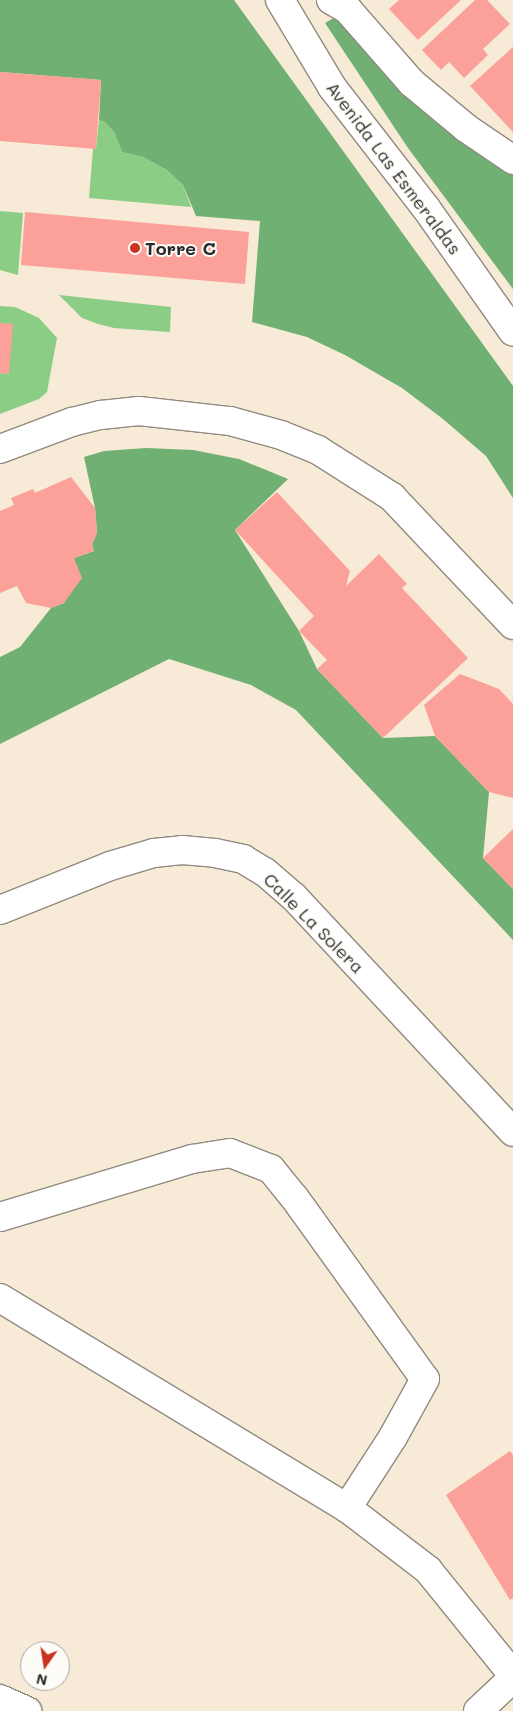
<!DOCTYPE html>
<style>
body{margin:0}
#map{position:relative;width:513px;height:1711px;overflow:hidden;background:#f7ead6;font-family:Mali,sans-serif}
div>[style]{position:absolute}
.green>*{inset:0;background:#8bcd85}
.forest>*{inset:0;background:#70b072}
.building>*{inset:0;background:#fba199}
.roads{filter:drop-shadow(1px 0 #918a80) drop-shadow(-1px 0 #918a80) drop-shadow(0 1px #918a80) drop-shadow(0 -1px #918a80)}
.minor>*{height:28px;margin:-14px;padding:0 14px;transform-origin:14px;border-radius:14px;background:#fff}
.dots>*{width:14px;height:14px;translate:-50% -50%;box-sizing:border-box;border:2px solid #fdfcf7;border-radius:50%}
span{translate:-50% -50%;white-space:nowrap;text-align:center;line-height:1.15;-webkit-text-stroke:4px #fdfcf7;paint-order:stroke}
.street-label{font-size:18px;color:#2b2b2b}
.poi-label{font-size:18px;color:#2b2b2b;font-weight:700}
.left{translate:0 -50%;text-align:left}
.north{position:absolute;left:20px;top:1641px;width:50px;height:50px;box-sizing:border-box;background:#fdfcf7;border:1px solid #a9a8a5;border-radius:50%;rotate:193deg;font-size:14px;font-weight:700;line-height:20px;text-align:center;color:#2b2b2b}
.north::after{content:'';display:block;margin:auto;width:18px;height:22px;background:#c8321e;clip-path:polygon(50% 0,100% 100%,50% 72%,0 100%)}
</style>
<div id="map">
<div class="green">
<i style="clip-path:polygon(99px 120px,105px 122px,114px 132px,122px 152px,143px 157px,167px 170px,183px 185px,191px 207px,89px 198px,93px 149px,96px 148px)"></i>
<i style="clip-path:polygon(0 211px,23px 213px,18px 275px,0 270px)"></i>
<i style="clip-path:polygon(59px 295px,171px 307px,170px 332px,114px 328px,98px 324px,82px 318px)"></i>
<i style="clip-path:polygon(0 306px,15px 307px,39px 318px,57px 338px,47px 392px,39px 399px,0 414px,0 373px,8px 374px,0 323px)"></i>
</div>
<div class="forest">
<i style="clip-path:polygon(0 0,234px 0,513px 386px,513px 498px,486px 456px,443px 419px,402px 388px,345px 355px,307px 337px,252px 322px,260px 221px,196px 216px,183px 185px,167px 170px,143px 157px,122px 152px,114px 132px,105px 122px,99px 120px,101px 80px,0 72px)"></i>
<i style="clip-path:polygon(348px 10px,513px 160px,513px 289px,408px 148px,325px 23px)"></i>
<i style="clip-path:polygon(146px 448px,193px 450px,239px 459px,288px 479px,235px 530px,299px 631px,317px 669px,383px 738px,435px 736px,489px 792px,483px 858px,513px 889px,513px 940px,296px 710px,251px 685px,169px 659px,0 744px,0 657px,20px 647px,51px 608px,64px 603px,74px 558px,94px 551px,92px 544px,97px 533px,95px 508px,84px 457px,104px 451px)"></i>
</div>
<div class="building">
<i style="clip-path:polygon(399px 0,461px 0,418px 40px,389px 9px)"></i>
<i style="clip-path:polygon(475px 0,487px 0,510px 24px,483px 49px,488px 55px,464px 78px,449px 62px,441px 70px,422px 50px)"></i>
<i style="clip-path:polygon(513px 47px,513px 132px,470px 86px)"></i>
<i style="clip-path:polygon(0 72px,101px 80px,96px 149px,0 141px)"></i>
<i style="clip-path:polygon(25px 212px,249px 232px,245px 284px,21px 265px)"></i>
<i style="clip-path:polygon(0 323px,13px 324px,9px 374px,0 373px)"></i>
<i style="clip-path:polygon(71px 477px,95px 508px,97px 533px,92px 544px,94px 551px,74px 558px,82px 578px,64px 603px,51px 608px,26px 603px,17px 586px,0 593px,0 511px,14px 505px,11px 498px,33px 489px,35px 493px)"></i>
<i style="clip-path:polygon(277px 492px,350px 571px,346px 586px,379px 554px,407px 584px,402px 588px,468px 658px,383px 738px,317px 669px,327px 660px,299px 631px,314px 616px,235px 530px)"></i>
<i style="clip-path:polygon(460px 674px,499px 689px,513px 704px,513px 798px,489px 792px,435px 736px,424px 705px)"></i>
<i style="clip-path:polygon(513px 829px,513px 889px,483px 858px)"></i>
<i style="clip-path:polygon(510px 1451px,513px 1455px,513px 1598px,510px 1600px,446px 1495px)"></i>
</div>
<div class="roads">
<div class="minor">
<i style="left:280px;top:0;width:101px;rotate:59.1deg"></i>
<i style="left:332px;top:87px;width:153px;rotate:52.2deg"></i>
<i style="left:426px;top:208px;width:151px;rotate:54.9deg"></i>
<i style="left:331px;top:0;width:20px;rotate:30deg"></i>
<i style="left:348px;top:10px;width:97px;rotate:48.8deg"></i>
<i style="left:412px;top:83px;width:70px;rotate:39.8deg"></i>
<i style="left:466px;top:128px;width:57px;rotate:34.2deg"></i>
<i style="left:0;top:449px;width:77px;rotate:-20.6deg"></i>
<i style="left:72px;top:422px;width:30px;rotate:-14deg"></i>
<i style="left:101px;top:415px;width:38px;rotate:-6deg"></i>
<i style="left:139px;top:411px;width:92px;rotate:6.3deg"></i>
<i style="left:230px;top:421px;width:53px;rotate:15.4deg"></i>
<i style="left:281px;top:435px;width:40px;rotate:22deg"></i>
<i style="left:318px;top:450px;width:88px;rotate:32.4deg"></i>
<i style="left:392px;top:497px;width:176px;rotate:46.6deg"></i>
<i style="left:0;top:910px;width:118px;rotate:-21.8deg"></i>
<i style="left:110px;top:866px;width:46px;rotate:-16.5deg"></i>
<i style="left:154px;top:853px;width:28px;rotate:-6deg"></i>
<i style="left:182px;top:850px;width:33px;rotate:5deg"></i>
<i style="left:215px;top:853px;width:29px;rotate:12deg"></i>
<i style="left:243px;top:859px;width:26px;rotate:31deg"></i>
<i style="left:265px;top:872px;width:38px;rotate:41deg"></i>
<i style="left:294px;top:897px;width:321px;rotate:47deg"></i>
<i style="left:0;top:1217px;width:201px;rotate:-16.8deg"></i>
<i style="left:192px;top:1159px;width:38px;rotate:-9deg"></i>
<i style="left:230px;top:1153px;width:44px;rotate:21.3deg"></i>
<i style="left:271px;top:1169px;width:36px;rotate:51deg"></i>
<i style="left:294px;top:1197px;width:224px;rotate:54.3deg"></i>
<i style="left:425px;top:1379px;width:66px;rotate:118.9deg"></i>
<i style="left:393px;top:1437px;width:85px;rotate:122.9deg"></i>
<i style="left:0;top:1298px;width:406px;rotate:31.2deg"></i>
<i style="left:347px;top:1508px;width:102px;rotate:37.4deg"></i>
<i style="left:428px;top:1570px;width:135px;rotate:51deg"></i>
<i style="left:0;top:1699px;width:30px;rotate:24deg"></i>
<i style="left:478px;top:1711px;width:48px;rotate:-43.3deg"></i>
</div>
</div>
<div class="dots">
<i style="left:135px;top:248px;background:#c8321e"></i>
</div>
<div class="street-label">
<span style="left:394px;top:168px;rotate:53deg">Avenida Las Esmeraldas</span>
<span style="left:314px;top:923px;rotate:45deg">Calle La Solera</span>
</div>
<div class="poi-label">
<span class="left" style="left:145px;top:248px">Torre C</span>
</div>
<div class="north">N</div>
</div>
